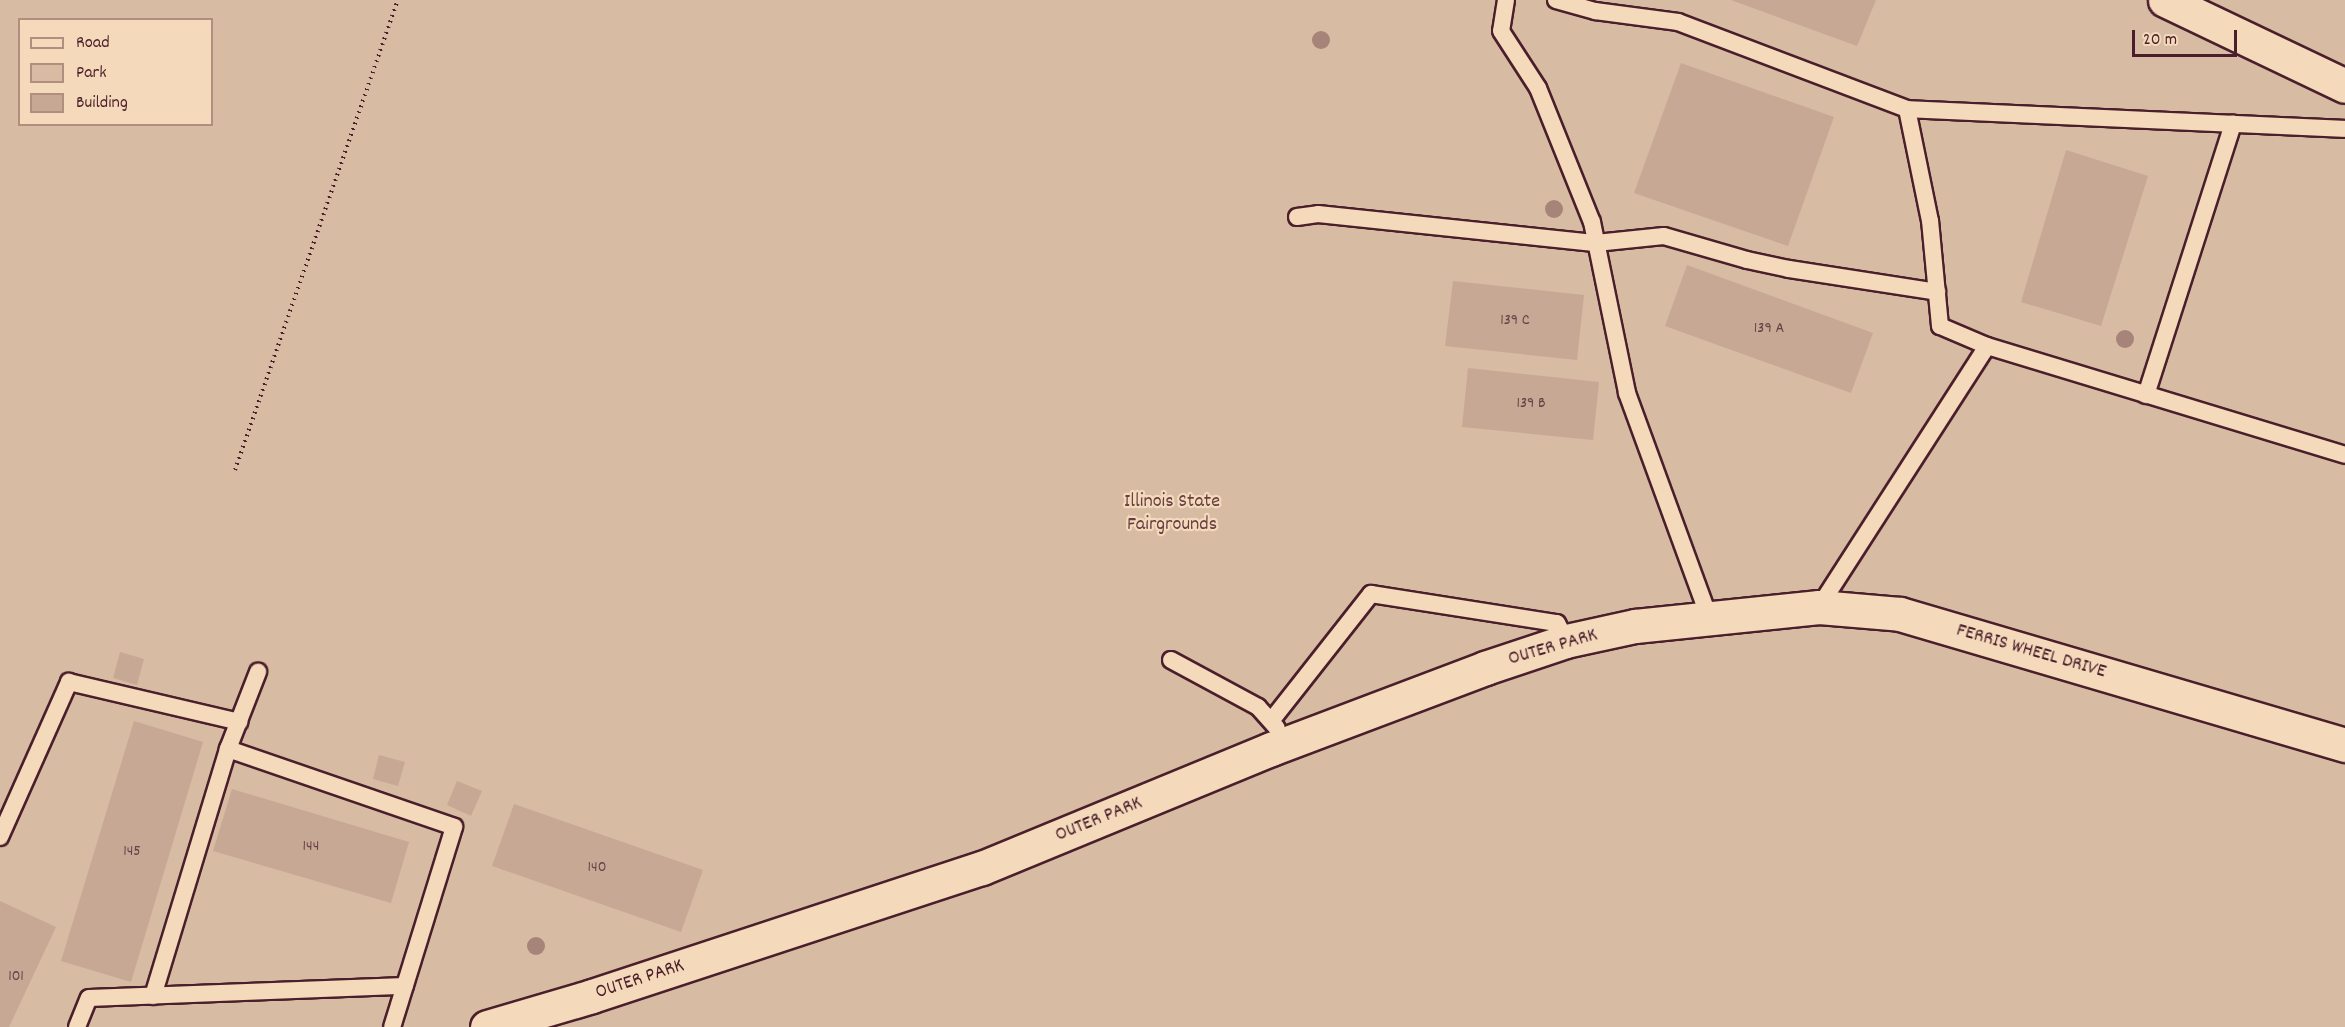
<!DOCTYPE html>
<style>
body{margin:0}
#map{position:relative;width:2345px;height:1027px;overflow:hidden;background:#f4d9bb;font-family:Dekko,sans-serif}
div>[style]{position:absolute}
.green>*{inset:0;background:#d8bba3}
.building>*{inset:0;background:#c7a895}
.path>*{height:4px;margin-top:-2px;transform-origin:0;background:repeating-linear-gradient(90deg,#4a1f2b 0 1.5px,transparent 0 6px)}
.roads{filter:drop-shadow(2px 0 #4a1f2b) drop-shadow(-2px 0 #4a1f2b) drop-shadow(0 2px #4a1f2b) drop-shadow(0 -2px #4a1f2b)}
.lane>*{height:16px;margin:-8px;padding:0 8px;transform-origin:8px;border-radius:8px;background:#f4d9bb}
.street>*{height:33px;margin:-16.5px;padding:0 16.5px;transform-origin:16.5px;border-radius:16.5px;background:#f4d9bb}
.trees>*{width:18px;height:18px;margin:-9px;border-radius:50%;background:#a68479}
span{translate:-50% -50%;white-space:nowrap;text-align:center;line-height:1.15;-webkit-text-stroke:4.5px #f4d9bb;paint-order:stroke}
.number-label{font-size:16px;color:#694146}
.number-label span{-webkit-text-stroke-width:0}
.park-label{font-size:20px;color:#663e43}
.street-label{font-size:20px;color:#4a1f2b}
.legend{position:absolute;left:18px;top:18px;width:195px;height:108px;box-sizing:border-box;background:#f4d9bb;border:2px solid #b08f81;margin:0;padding:8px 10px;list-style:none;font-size:18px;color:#4a1f2b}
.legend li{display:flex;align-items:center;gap:12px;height:30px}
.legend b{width:30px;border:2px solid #b08f81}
.scale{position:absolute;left:2132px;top:30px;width:105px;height:27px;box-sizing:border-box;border:3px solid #4a1f2b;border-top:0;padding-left:8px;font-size:18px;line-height:21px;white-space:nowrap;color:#4a1f2b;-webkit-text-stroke:4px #f4d9bb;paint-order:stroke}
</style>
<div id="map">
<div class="green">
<i style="clip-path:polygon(evenodd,0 0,2345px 0,2345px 1027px,0 1027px,0 0,20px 20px,212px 20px,212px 124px,20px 124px,20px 20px)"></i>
</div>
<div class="building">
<i style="clip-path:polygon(1731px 0,1876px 0,1857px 46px)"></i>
<i style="clip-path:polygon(1681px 63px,1834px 117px,1788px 246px,1634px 193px)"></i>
<i style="clip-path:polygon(2066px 150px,2148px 176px,2101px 326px,2021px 302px)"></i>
<i style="clip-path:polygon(1687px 265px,1873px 333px,1851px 393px,1665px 326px)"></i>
<i style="clip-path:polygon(1453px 281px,1584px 295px,1577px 360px,1445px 346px)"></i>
<i style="clip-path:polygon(1468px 368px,1599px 382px,1593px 440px,1462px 427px)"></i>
<i style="clip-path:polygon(120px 652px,144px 659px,137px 685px,113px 678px)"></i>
<i style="clip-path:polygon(134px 721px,203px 742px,131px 982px,61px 961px)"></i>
<i style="clip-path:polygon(379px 755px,405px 762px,398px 786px,373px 779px)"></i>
<i style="clip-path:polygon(457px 781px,482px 791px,471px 816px,447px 805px)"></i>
<i style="clip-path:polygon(232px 789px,409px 842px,391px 903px,213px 851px)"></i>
<i style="clip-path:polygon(514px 804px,703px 870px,681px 932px,492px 866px)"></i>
<i style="clip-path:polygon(0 901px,56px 927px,9px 1027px,0 1027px)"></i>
</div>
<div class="path">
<i style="left:235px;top:470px;width:497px;rotate:-70.9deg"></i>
</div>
<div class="roads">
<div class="lane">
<i style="left:1506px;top:0;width:31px;rotate:99deg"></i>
<i style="left:1501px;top:31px;width:68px;rotate:57deg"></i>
<i style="left:1538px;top:88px;width:144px;rotate:68.1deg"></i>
<i style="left:1592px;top:222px;width:175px;rotate:78.4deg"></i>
<i style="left:1627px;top:393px;width:242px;rotate:69.9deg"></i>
<i style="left:1556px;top:0;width:41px;rotate:15.8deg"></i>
<i style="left:1595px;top:11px;width:84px;rotate:7.5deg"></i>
<i style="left:1678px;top:22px;width:245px;rotate:20.8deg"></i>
<i style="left:1297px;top:217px;width:21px;rotate:-8deg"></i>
<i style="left:1318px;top:214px;width:280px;rotate:6deg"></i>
<i style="left:1596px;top:243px;width:68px;rotate:-5.9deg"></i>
<i style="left:1664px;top:236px;width:86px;rotate:16.1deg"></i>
<i style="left:1747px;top:260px;width:43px;rotate:12.1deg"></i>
<i style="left:1789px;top:269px;width:150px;rotate:8.8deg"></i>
<i style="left:1987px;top:346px;width:51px;rotate:-156.9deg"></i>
<i style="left:1940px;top:326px;width:105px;rotate:-95.4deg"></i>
<i style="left:1930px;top:221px;width:114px;rotate:-101.6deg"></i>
<i style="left:1907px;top:109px;width:438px;rotate:2.6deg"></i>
<i style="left:2146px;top:395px;width:285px;rotate:-72.2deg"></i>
<i style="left:1819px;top:607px;width:310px;rotate:-57.2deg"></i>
<i style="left:1987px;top:346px;width:374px;rotate:16.9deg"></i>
<i style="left:1171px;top:660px;width:99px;rotate:28.4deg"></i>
<i style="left:1258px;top:707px;width:28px;rotate:48deg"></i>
<i style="left:1271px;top:721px;width:162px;rotate:-51.8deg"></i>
<i style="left:1371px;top:594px;width:188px;rotate:8.9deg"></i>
<i style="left:1557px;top:623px;width:20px;rotate:63deg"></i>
<i style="left:228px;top:749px;width:239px;rotate:19deg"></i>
<i style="left:454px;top:827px;width:209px;rotate:107.2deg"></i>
<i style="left:0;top:837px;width:170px;rotate:-66deg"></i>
<i style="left:69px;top:682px;width:175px;rotate:13.2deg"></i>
<i style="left:153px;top:996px;width:258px;rotate:-73.1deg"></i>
<i style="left:228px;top:749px;width:83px;rotate:-68.7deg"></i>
<i style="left:77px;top:1027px;width:31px;rotate:-68deg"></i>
<i style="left:89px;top:998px;width:316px;rotate:-2.2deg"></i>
</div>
<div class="street">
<i style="left:2165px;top:0;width:199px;rotate:25.5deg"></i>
<i style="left:487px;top:1027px;width:109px;rotate:-16.4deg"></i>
<i style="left:592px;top:996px;width:410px;rotate:-18.2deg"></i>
<i style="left:982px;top:868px;width:313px;rotate:-22.4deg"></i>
<i style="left:1271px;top:749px;width:229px;rotate:-20.7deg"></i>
<i style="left:1485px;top:668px;width:85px;rotate:-18.4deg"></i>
<i style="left:1566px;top:641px;width:71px;rotate:-12.3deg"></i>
<i style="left:1635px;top:626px;width:185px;rotate:-5.9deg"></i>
<i style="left:1819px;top:607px;width:81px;rotate:4.9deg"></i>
<i style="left:1900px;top:614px;width:464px;rotate:16.4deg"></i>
</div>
</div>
<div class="trees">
<i style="left:1321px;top:40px"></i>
<i style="left:1554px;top:209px"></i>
<i style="left:2125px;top:339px"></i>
<i style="left:536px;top:946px"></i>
</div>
<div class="number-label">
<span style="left:1515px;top:321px">139 C</span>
<span style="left:1769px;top:329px">139 A</span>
<span style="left:1531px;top:404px">139 B</span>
<span style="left:311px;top:847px">144</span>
<span style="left:132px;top:852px">145</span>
<span style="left:597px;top:868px">140</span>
<span style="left:16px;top:977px">101</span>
</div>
<div class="park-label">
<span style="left:1172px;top:514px">Illinois State<br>Fairgrounds</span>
</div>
<div class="street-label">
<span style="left:1553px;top:648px;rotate:-16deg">OUTER PARK</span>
<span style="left:2031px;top:652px;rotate:16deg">FERRIS WHEEL DRIVE</span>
<span style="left:1099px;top:820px;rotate:-22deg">OUTER PARK</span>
<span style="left:640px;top:980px;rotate:-18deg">OUTER PARK</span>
</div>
<ul class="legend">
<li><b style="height:8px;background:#f4d9bb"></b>Road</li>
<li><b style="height:16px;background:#d8bba3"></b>Park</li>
<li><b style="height:16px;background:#c7a895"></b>Building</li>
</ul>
<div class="scale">20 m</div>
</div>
